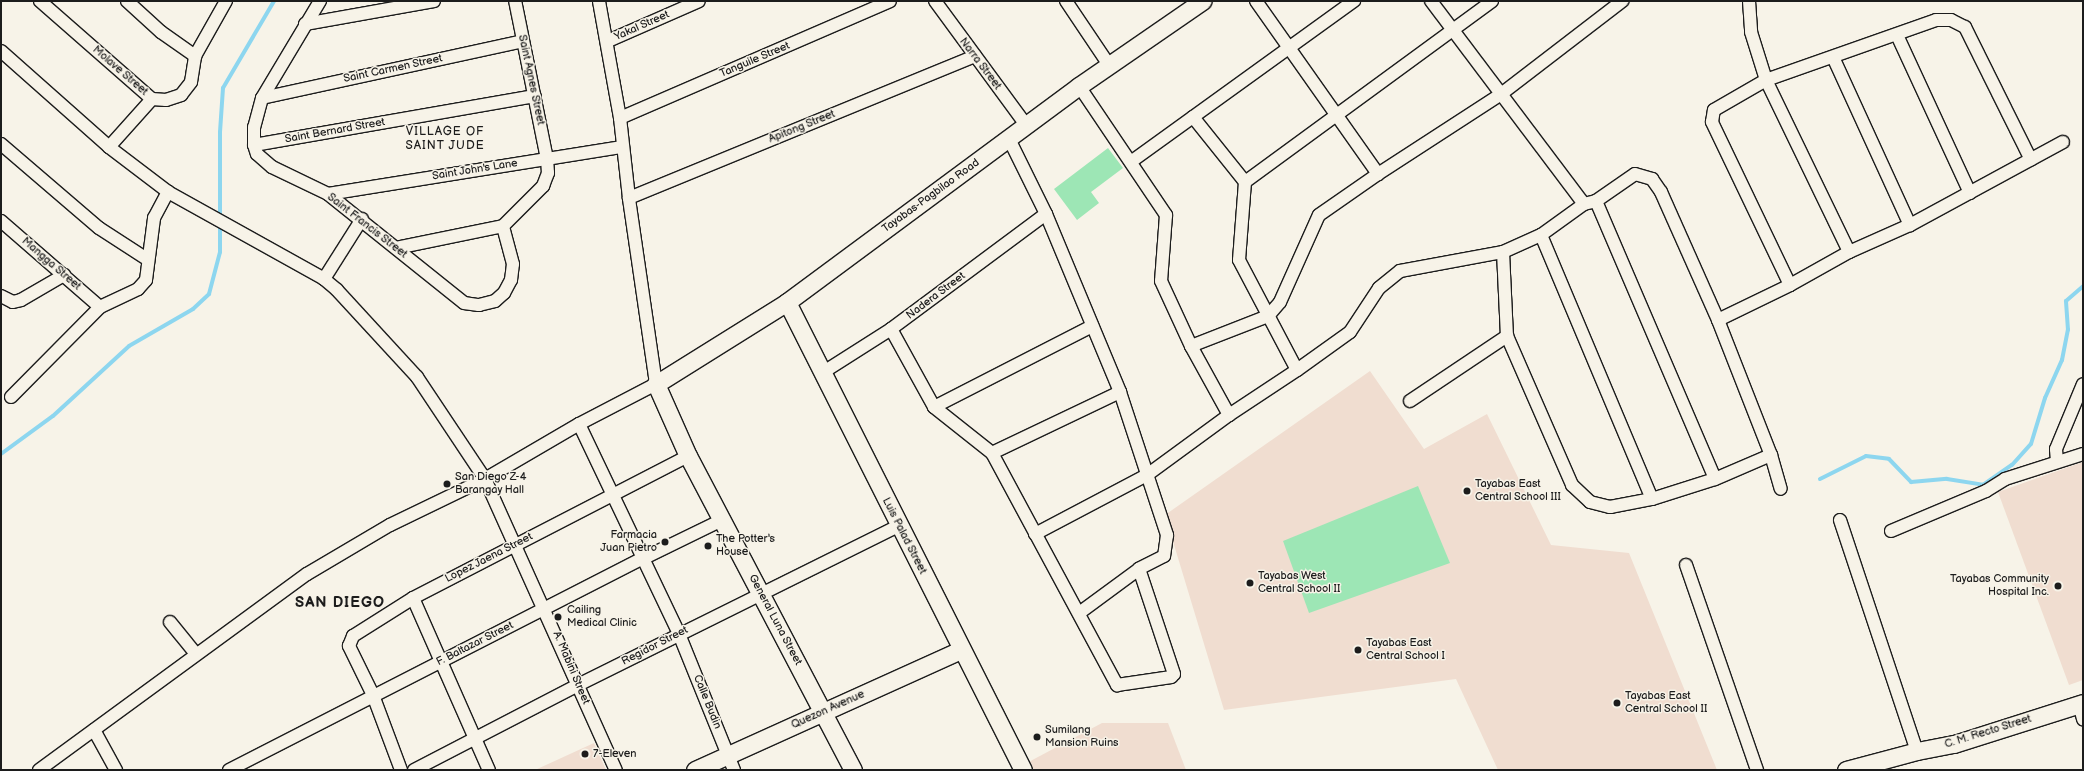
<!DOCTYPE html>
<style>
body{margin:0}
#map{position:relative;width:2084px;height:771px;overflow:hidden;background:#f7f3e8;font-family:"Balsamiq Sans",sans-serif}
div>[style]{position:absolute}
.built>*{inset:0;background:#f0ddd0}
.green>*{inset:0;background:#9de6b5}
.stream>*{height:4px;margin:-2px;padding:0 2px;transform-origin:2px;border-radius:2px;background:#8dd6ef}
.roads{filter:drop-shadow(1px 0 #1c1c1c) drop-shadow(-1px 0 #1c1c1c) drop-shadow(0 1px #1c1c1c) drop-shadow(0 -1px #1c1c1c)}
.street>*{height:12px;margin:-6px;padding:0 6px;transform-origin:6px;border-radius:6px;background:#f7f3e8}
.secondary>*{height:17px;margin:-8.5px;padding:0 8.5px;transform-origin:8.5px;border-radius:8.5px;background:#f7f3e8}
.dots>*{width:11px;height:11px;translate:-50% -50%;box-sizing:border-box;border:2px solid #f7f3e8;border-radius:50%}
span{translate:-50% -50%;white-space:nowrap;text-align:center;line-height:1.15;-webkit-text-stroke:3px #f7f3e8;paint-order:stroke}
.street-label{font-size:11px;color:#1c1c1c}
.poi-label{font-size:11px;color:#1c1c1c}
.left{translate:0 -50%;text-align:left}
.right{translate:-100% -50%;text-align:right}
.neighbourhood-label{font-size:12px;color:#1c1c1c;letter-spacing:1px}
.district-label{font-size:15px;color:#1c1c1c;font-weight:700;letter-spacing:1px}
.frame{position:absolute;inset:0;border:2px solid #1c1c1c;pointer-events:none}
</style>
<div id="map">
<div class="built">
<i style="clip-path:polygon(1370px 371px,1424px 449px,1487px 414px,1551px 545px,1629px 553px,1717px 770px,1498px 770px,1456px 679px,1224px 710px,1165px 515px)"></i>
<i style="clip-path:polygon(2083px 462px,2083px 680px,2069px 685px,1998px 492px)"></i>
<i style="clip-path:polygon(1102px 723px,1168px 723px,1186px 770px,1023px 770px,1021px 766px)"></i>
<i style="clip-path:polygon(594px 743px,606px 770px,535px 770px)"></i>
</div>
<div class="green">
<i style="clip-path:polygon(1108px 148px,1123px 168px,1091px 192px,1099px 203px,1077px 220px,1054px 189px)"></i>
<i style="clip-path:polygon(1418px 486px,1450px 563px,1309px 613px,1283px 541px)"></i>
</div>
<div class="stream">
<i style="left:1px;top:454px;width:64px;rotate:-36.2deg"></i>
<i style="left:53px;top:416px;width:103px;rotate:-42.6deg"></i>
<i style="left:129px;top:346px;width:74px;rotate:-30deg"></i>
<i style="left:193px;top:309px;width:22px;rotate:-43deg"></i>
<i style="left:209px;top:294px;width:43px;rotate:-75.3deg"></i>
<i style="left:220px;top:252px;width:120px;rotate:-90deg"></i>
<i style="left:220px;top:132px;width:44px;rotate:-86.1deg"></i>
<i style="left:223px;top:88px;width:101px;rotate:-59.6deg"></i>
<i style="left:1820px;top:479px;width:51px;rotate:-26.6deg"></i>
<i style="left:1866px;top:456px;width:23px;rotate:7deg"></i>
<i style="left:1889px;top:459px;width:32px;rotate:46deg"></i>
<i style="left:1911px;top:482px;width:36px;rotate:-5deg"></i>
<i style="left:1947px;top:479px;width:36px;rotate:9deg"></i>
<i style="left:1983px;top:485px;width:35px;rotate:-35deg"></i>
<i style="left:2012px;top:465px;width:28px;rotate:-48deg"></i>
<i style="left:2031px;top:444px;width:48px;rotate:-73.1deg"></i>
<i style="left:2045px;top:398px;width:42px;rotate:-65.9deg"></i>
<i style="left:2062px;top:360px;width:31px;rotate:-79deg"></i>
<i style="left:2068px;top:330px;width:29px;rotate:-94deg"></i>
<i style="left:2066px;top:301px;width:23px;rotate:-41deg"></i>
</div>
<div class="roads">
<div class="street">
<i style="left:40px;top:1px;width:149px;rotate:41.2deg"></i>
<i style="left:152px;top:99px;width:14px;rotate:4deg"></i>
<i style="left:166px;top:100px;width:16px;rotate:-18deg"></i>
<i style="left:181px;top:95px;width:16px;rotate:-52deg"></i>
<i style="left:191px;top:82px;width:26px;rotate:-81deg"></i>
<i style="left:195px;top:56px;width:63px;rotate:-60.6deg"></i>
<i style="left:127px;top:1px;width:46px;rotate:42.4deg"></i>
<i style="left:161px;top:32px;width:42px;rotate:35.2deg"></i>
<i style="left:320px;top:1px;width:113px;rotate:120.9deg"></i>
<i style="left:262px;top:98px;width:30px;rotate:105deg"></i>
<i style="left:254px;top:127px;width:18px;rotate:90deg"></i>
<i style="left:254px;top:145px;width:9px;rotate:72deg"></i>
<i style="left:257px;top:154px;width:20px;rotate:41deg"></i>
<i style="left:272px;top:167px;width:62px;rotate:25.7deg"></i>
<i style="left:328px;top:194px;width:174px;rotate:38.7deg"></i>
<i style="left:464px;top:303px;width:15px;rotate:8deg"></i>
<i style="left:479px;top:305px;width:16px;rotate:-14deg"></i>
<i style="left:495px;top:301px;width:12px;rotate:-42deg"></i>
<i style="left:504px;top:293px;width:15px;rotate:-62deg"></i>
<i style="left:511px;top:280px;width:16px;rotate:-83deg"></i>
<i style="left:513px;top:264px;width:39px;rotate:-105deg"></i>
<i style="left:935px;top:1px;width:154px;rotate:53.7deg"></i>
<i style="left:1066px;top:1px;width:77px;rotate:56.1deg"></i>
<i style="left:1256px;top:1px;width:212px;rotate:54.8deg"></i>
<i style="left:1431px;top:1px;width:254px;rotate:53deg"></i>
<i style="left:1749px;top:1px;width:31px;rotate:86deg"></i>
<i style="left:1751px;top:32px;width:50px;rotate:72.6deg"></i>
<i style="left:1766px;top:80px;width:191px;rotate:64.2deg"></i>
<i style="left:305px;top:24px;width:131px;rotate:-10.1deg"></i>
<i style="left:1897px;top:35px;width:174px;rotate:65.2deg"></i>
<i style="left:608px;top:41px;width:99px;rotate:-23.7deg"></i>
<i style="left:1px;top:51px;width:144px;rotate:41.6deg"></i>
<i style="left:109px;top:147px;width:74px;rotate:37.3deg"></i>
<i style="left:168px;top:192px;width:179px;rotate:29.1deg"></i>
<i style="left:324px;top:279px;width:17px;rotate:40deg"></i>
<i style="left:337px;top:290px;width:118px;rotate:47.4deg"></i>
<i style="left:417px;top:377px;width:123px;rotate:56.3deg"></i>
<i style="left:485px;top:479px;width:319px;rotate:65.8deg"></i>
<i style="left:1833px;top:57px;width:185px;rotate:65.4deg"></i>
<i style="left:1079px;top:86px;width:156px;rotate:56deg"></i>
<i style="left:1166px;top:215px;width:66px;rotate:94.3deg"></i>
<i style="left:1161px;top:281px;width:72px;rotate:65.2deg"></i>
<i style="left:1191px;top:346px;width:79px;rotate:61.2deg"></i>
<i style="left:262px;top:98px;width:267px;rotate:-12.3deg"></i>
<i style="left:1193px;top:117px;width:83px;rotate:51.3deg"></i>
<i style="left:1245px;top:182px;width:78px;rotate:94.4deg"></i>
<i style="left:1239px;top:260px;width:124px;rotate:62.2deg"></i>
<i style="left:620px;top:118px;width:294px;rotate:-23.4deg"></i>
<i style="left:1009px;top:139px;width:84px;rotate:63.7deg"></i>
<i style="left:1046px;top:214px;width:193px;rotate:67.4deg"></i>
<i style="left:1120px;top:392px;width:151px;rotate:71.8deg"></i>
<i style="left:1167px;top:535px;width:21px;rotate:98deg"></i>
<i style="left:1164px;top:556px;width:28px;rotate:153deg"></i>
<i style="left:1139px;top:569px;width:74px;rotate:143.7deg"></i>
<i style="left:1px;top:144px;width:129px;rotate:40.6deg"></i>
<i style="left:99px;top:228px;width:57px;rotate:32.9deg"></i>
<i style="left:254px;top:145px;width:285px;rotate:-9.9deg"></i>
<i style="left:109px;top:147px;width:64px;rotate:-48.1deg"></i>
<i style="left:1132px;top:161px;width:274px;rotate:-35.8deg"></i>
<i style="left:1245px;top:182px;width:306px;rotate:-36.2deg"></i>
<i style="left:328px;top:194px;width:298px;rotate:-9.1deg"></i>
<i style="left:629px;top:198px;width:374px;rotate:-22.3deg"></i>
<i style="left:1596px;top:201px;width:302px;rotate:66.8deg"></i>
<i style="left:1px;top:221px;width:131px;rotate:41deg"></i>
<i style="left:1541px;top:235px;width:286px;rotate:67.2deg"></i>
<i style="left:396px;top:248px;width:109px;rotate:-11.6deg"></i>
<i style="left:503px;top:226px;width:57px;rotate:-45deg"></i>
<i style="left:543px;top:186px;width:14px;rotate:-69deg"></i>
<i style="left:548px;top:173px;width:14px;rotate:-94deg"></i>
<i style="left:547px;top:159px;width:161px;rotate:-101.4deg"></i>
<i style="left:1503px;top:252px;width:84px;rotate:87.3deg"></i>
<i style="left:1507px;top:336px;width:163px;rotate:66.4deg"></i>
<i style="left:1572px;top:485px;width:25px;rotate:43deg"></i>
<i style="left:1590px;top:502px;width:21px;rotate:14deg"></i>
<i style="left:1610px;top:507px;width:43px;rotate:-10.8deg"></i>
<i style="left:1652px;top:499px;width:66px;rotate:-17.6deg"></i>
<i style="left:1715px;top:479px;width:61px;rotate:-23.2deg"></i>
<i style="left:324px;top:279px;width:71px;rotate:-57.7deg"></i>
<i style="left:1790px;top:285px;width:181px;rotate:-115.6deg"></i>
<i style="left:1712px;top:122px;width:12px;rotate:-81deg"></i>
<i style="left:1714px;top:110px;width:60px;rotate:-30deg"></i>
<i style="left:1766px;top:80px;width:180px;rotate:-19.4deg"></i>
<i style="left:1936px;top:20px;width:15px"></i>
<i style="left:1951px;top:20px;width:16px;rotate:27deg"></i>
<i style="left:1965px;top:27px;width:148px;rotate:63.6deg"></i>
<i style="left:1px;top:296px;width:13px;rotate:27deg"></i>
<i style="left:13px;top:302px;width:8px;rotate:-14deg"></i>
<i style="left:21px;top:300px;width:50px;rotate:-30.2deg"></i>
<i style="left:1718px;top:320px;width:80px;rotate:-25.9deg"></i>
<i style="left:1790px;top:285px;width:68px;rotate:-29.2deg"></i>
<i style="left:1849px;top:252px;width:67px;rotate:-23.9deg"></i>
<i style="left:1910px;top:225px;width:174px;rotate:-28.5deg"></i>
<i style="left:891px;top:329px;width:89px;rotate:61.1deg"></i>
<i style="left:934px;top:407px;width:74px;rotate:38.4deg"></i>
<i style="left:992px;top:453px;width:142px;rotate:-25.5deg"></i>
<i style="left:1191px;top:346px;width:83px;rotate:-21.3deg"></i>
<i style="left:1268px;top:316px;width:18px;rotate:-49deg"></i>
<i style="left:1280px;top:302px;width:95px;rotate:-65.9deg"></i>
<i style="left:1319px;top:215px;width:72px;rotate:-34.8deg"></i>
<i style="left:1378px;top:174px;width:147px;rotate:-33deg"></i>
<i style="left:1501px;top:94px;width:153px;rotate:-37.5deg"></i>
<i style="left:822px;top:373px;width:82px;rotate:-32.5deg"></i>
<i style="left:891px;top:329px;width:193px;rotate:-36.6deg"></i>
<i style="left:11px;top:397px;width:127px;rotate:-45.3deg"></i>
<i style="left:100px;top:307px;width:42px;rotate:-25.3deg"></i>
<i style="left:138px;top:289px;width:12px;rotate:-48deg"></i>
<i style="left:146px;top:280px;width:63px;rotate:-82.6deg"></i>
<i style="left:154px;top:218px;width:30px;rotate:-62deg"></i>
<i style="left:1410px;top:401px;width:117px;rotate:-33.8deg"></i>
<i style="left:934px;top:407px;width:178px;rotate:-27.1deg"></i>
<i style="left:579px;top:424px;width:233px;rotate:64.5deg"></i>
<i style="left:679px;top:634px;width:147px;rotate:68deg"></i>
<i style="left:992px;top:453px;width:264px;rotate:61.7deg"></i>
<i style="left:1117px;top:685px;width:55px;rotate:-8.4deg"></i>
<i style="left:1171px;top:677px;width:4px;rotate:-45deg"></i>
<i style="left:1174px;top:674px;width:111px;rotate:-108.4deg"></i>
<i style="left:2057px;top:461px;width:12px;rotate:-95deg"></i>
<i style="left:2056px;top:449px;width:70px;rotate:-67.4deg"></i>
<i style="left:1840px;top:520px;width:243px;rotate:71.6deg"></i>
<i style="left:1891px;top:531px;width:103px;rotate:-22.8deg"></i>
<i style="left:1986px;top:491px;width:22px;rotate:-32deg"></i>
<i style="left:2005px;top:479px;width:82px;rotate:-17.8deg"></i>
<i style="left:1035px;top:534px;width:127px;rotate:-27.8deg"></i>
<i style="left:1147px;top:475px;width:102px;rotate:-36.2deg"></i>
<i style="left:1229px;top:415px;width:82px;rotate:-33.5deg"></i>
<i style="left:1297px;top:370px;width:65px;rotate:-35.6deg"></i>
<i style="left:1350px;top:332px;width:53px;rotate:-56.6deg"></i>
<i style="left:1379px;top:288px;width:27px;rotate:-39deg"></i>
<i style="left:1400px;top:271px;width:105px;rotate:-10.5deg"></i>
<i style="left:1503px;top:252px;width:42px;rotate:-24.1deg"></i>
<i style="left:1541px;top:235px;width:53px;rotate:-35.8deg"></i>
<i style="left:1584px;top:204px;width:12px;rotate:-14deg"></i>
<i style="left:1596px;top:201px;width:47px;rotate:-34.7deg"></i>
<i style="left:1635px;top:174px;width:18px;rotate:16deg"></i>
<i style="left:1652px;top:179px;width:16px;rotate:55deg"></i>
<i style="left:1661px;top:192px;width:140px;rotate:66deg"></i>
<i style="left:1718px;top:320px;width:145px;rotate:68.6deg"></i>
<i style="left:1771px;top:455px;width:35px;rotate:74deg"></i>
<i style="left:1686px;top:565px;width:217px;rotate:70.9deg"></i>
<i style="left:413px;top:598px;width:188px;rotate:66.2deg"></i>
<i style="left:170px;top:622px;width:41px;rotate:50.9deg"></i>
<i style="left:2079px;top:704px;width:16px;rotate:75deg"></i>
<i style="left:94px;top:730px;width:46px;rotate:61.2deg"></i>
<i style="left:39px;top:770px;width:332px;rotate:-36.2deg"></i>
<i style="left:307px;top:574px;width:96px;rotate:-30.6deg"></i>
<i style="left:390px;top:525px;width:106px;rotate:-25.8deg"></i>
<i style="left:485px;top:479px;width:109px;rotate:-30.3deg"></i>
<i style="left:579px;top:424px;width:87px;rotate:-27.5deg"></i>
<i style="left:656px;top:384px;width:188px;rotate:-98.3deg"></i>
<i style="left:629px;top:198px;width:81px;rotate:-96.4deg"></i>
<i style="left:620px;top:118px;width:119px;rotate:-100.2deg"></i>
<i style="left:229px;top:770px;width:466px;rotate:-27.1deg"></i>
<i style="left:644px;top:558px;width:87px;rotate:-26deg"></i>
<i style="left:401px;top:770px;width:80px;rotate:-110.5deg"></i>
<i style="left:373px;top:695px;width:55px;rotate:-116.1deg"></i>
<i style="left:349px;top:646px;width:11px;rotate:-68deg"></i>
<i style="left:353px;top:636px;width:71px;rotate:-32.3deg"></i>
<i style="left:413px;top:598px;width:309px;rotate:-27.3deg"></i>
<i style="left:414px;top:770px;width:185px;rotate:-27.4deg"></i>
<i style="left:578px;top:685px;width:358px;rotate:-26.4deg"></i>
</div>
<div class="secondary">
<i style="left:787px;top:302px;width:524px;rotate:63.24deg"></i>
<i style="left:695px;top:770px;width:292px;rotate:-24.3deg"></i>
<i style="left:853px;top:770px;width:355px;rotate:-117.7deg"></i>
<i style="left:688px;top:456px;width:79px;rotate:-114deg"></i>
<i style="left:656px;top:384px;width:155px;rotate:-32deg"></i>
<i style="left:787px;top:302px;width:363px;rotate:-36.5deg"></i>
<i style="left:1079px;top:86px;width:150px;rotate:-34.6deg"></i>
<i style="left:1846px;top:770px;width:73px;rotate:-15deg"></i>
<i style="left:1917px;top:751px;width:38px;rotate:-11deg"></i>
<i style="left:1954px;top:744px;width:135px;rotate:-17.6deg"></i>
</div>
</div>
<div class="dots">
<i style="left:447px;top:484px;background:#1c1c1c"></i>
<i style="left:1467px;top:491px;background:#1c1c1c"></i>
<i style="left:665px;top:542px;background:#1c1c1c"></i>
<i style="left:708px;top:546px;background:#1c1c1c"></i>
<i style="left:1250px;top:583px;background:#1c1c1c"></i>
<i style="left:2058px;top:586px;background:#1c1c1c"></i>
<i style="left:558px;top:617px;background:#1c1c1c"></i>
<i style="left:1358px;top:650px;background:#1c1c1c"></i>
<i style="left:1617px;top:703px;background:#1c1c1c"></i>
<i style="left:1037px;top:737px;background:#1c1c1c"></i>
<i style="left:585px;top:754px;background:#1c1c1c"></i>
</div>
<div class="street-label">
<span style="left:642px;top:26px;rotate:-24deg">Yakal Street</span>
<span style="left:755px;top:60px;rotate:-23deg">Tanguile Street</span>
<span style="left:980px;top:64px;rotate:53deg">Narra Street</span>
<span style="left:393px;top:69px;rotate:-12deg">Saint Carmen Street</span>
<span style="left:120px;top:71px;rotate:41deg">Molave Street</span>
<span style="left:531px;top:80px;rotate:78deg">Saint Agnes Street</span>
<span style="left:802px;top:127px;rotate:-22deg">Apitong Street</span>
<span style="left:335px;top:131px;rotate:-10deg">Saint Bernard Street</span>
<span style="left:475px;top:170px;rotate:-9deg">Saint John's Lane</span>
<span style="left:931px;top:196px;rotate:-36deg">Tayabas-Pagbilao Road</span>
<span style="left:367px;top:226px;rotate:38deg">Saint Francis Street</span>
<span style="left:51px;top:264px;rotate:41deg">Mangga Street</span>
<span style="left:936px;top:296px;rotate:-37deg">Nadera Street</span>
<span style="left:904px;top:536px;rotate:63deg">Luis Palad Street</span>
<span style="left:489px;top:558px;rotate:-27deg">Lopez Jaena Street</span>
<span style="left:775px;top:620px;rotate:62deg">General Luna Street</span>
<span style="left:475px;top:644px;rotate:-27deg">F. Baltazar Street</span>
<span style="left:655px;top:646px;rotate:-27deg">Regidor Street</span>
<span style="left:571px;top:668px;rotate:67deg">A. Mabini Street</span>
<span style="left:707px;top:702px;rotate:68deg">Calle Budin</span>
<span style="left:828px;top:710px;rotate:-24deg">Quezon Avenue</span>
<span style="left:1988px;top:732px;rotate:-17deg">C. M. Recto Street</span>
</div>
<div class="poi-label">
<span class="left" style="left:455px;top:484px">San Diego Z-4<br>Barangay Hall</span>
<span class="left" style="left:1475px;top:491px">Tayabas East<br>Central School III</span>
<span class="right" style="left:657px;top:542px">Farmacia<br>Juan Pietro</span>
<span class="left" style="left:716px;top:546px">The Potter's<br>House</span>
<span class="left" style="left:1258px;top:583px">Tayabas West<br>Central School II</span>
<span class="right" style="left:2049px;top:586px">Tayabas Community<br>Hospital Inc.</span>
<span class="left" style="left:567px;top:617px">Cailing<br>Medical Clinic</span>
<span class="left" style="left:1366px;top:650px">Tayabas East<br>Central School I</span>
<span class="left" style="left:1625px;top:703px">Tayabas East<br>Central School II</span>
<span class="left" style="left:1045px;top:737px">Sumilang<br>Mansion Ruins</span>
<span class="left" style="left:593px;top:754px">7-Eleven</span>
</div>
<div class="neighbourhood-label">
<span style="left:445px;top:139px">VILLAGE OF<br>SAINT JUDE</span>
</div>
<div class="district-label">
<span style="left:340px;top:603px">SAN DIEGO</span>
</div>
<div class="frame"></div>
</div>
